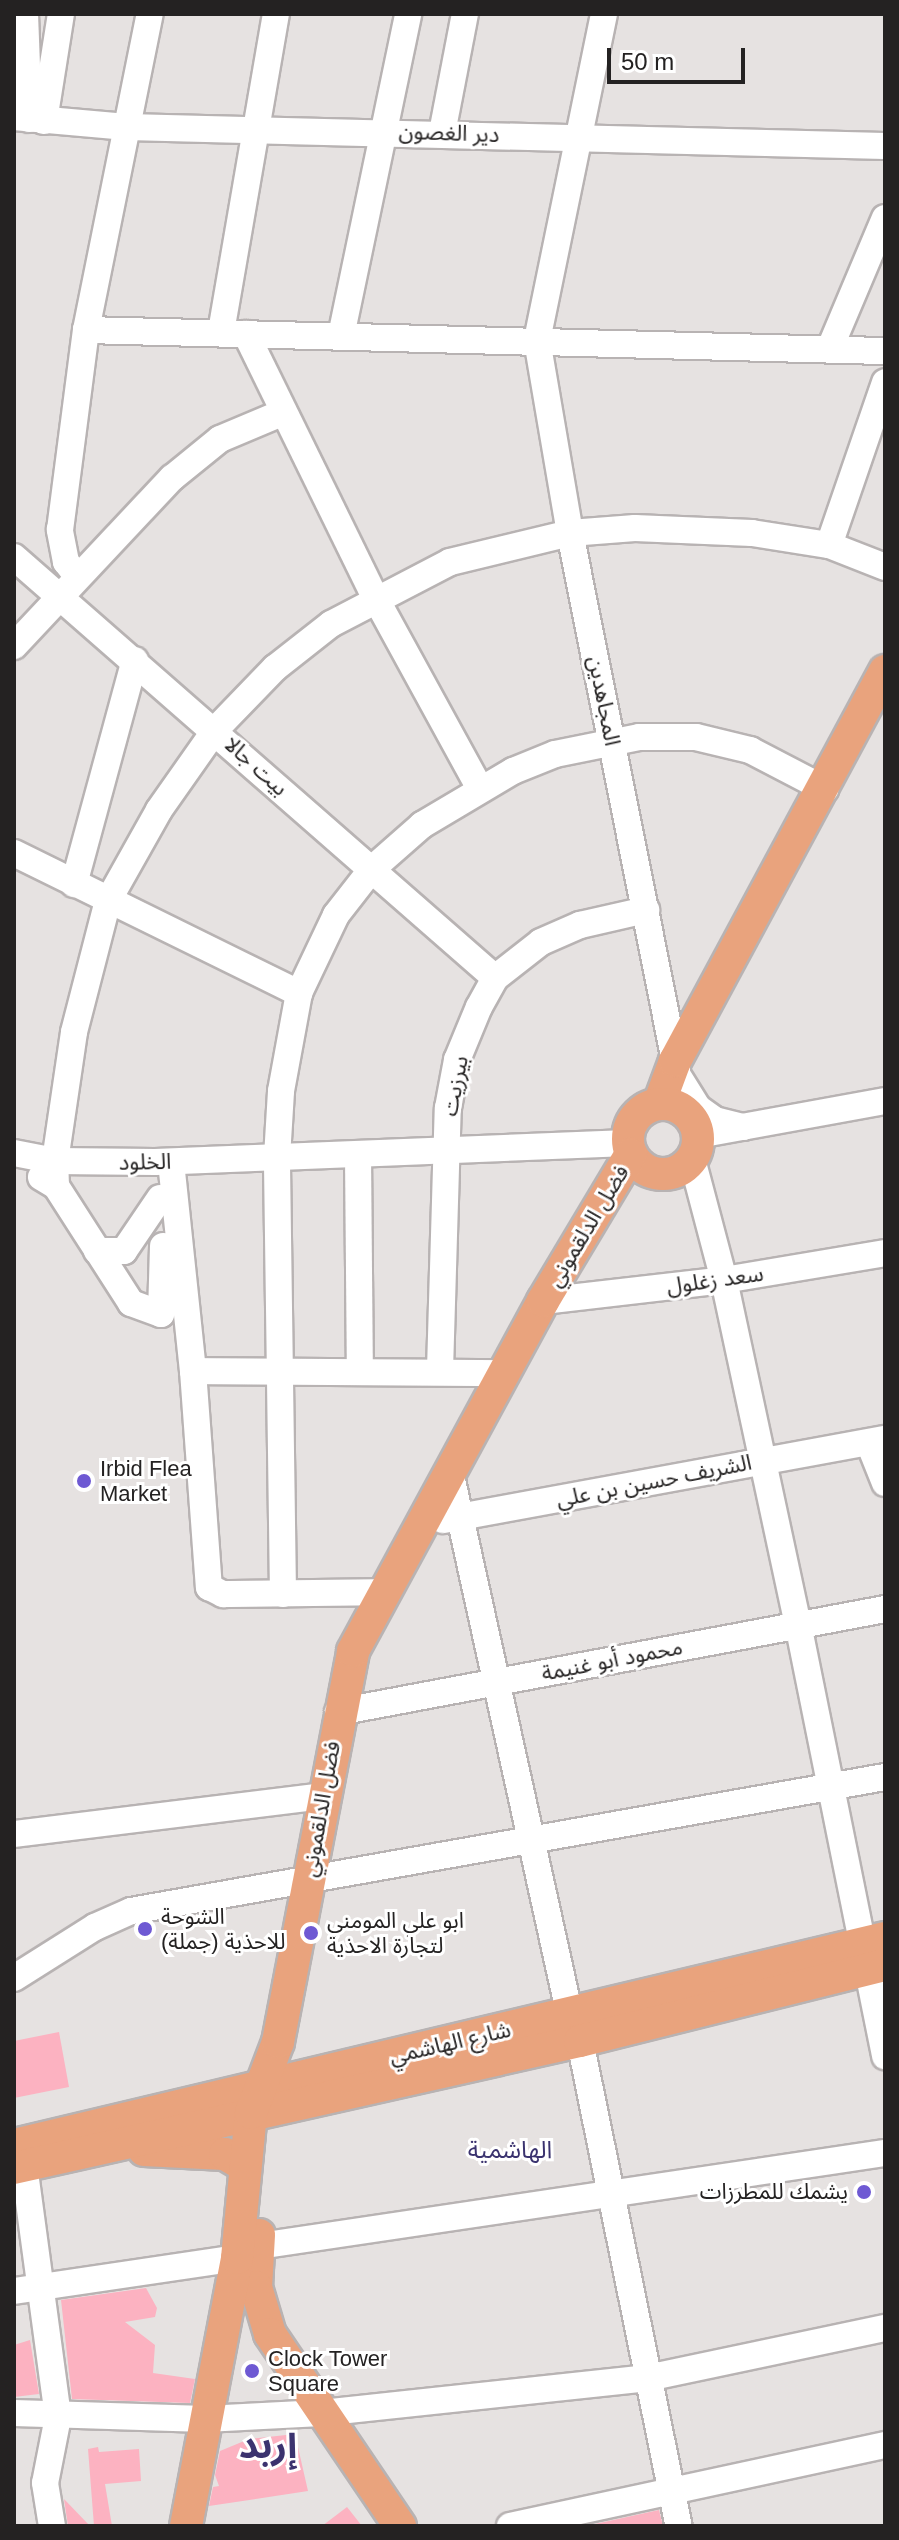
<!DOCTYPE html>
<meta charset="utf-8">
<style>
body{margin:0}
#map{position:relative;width:899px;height:2540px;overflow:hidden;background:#e6e2e1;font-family:Arial,"Noto Sans Arabic",sans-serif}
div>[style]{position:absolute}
.building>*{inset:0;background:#fcb2c1}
.roads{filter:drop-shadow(2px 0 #b8b3b3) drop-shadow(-2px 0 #b8b3b3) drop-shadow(0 2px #b8b3b3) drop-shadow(0 -2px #b8b3b3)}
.minor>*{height:26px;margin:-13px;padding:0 13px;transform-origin:13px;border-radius:13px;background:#fff}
.major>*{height:32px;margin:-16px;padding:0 16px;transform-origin:16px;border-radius:16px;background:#e9a37d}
.major>.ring{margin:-16px;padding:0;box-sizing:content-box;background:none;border:32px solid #e9a37d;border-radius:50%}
.dots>*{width:22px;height:22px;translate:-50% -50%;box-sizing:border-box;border:4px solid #fff;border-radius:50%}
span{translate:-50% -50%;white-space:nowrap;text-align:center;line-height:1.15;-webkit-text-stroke:6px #fff;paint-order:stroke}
.street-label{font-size:22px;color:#242222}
.poi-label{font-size:22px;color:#242222}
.left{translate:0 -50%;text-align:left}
.right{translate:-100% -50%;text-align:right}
.neighbourhood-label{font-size:24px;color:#3b336f}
.town-label{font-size:38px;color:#3b336f;font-weight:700}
.frame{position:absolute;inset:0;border:16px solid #242222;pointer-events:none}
.scale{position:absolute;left:607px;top:48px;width:138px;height:36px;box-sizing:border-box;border:4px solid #242222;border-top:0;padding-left:10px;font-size:24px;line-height:28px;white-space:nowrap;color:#242222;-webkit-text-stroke:6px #fff;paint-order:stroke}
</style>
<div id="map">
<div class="building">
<i style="clip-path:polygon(59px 2032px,69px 2087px,14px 2098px,14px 2041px)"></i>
<i style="clip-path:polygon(146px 2288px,157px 2308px,155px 2317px,125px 2322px,155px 2345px,153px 2373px,195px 2379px,190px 2403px,72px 2399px,61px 2300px)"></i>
<i style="clip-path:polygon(30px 2340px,39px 2394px,14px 2397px,14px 2345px)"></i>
<i style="clip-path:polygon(295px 2434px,308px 2491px,209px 2506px,213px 2487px,219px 2486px,215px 2475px,220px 2451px,249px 2439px)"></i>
<i style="clip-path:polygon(98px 2447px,99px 2452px,139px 2449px,141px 2481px,105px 2484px,112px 2526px,94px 2526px,88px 2449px)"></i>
<i style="clip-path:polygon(64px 2499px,90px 2526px,68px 2526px)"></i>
<i style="clip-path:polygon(347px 2507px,362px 2526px,322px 2526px)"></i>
<i style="clip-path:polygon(659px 2510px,663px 2526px,586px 2526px)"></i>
</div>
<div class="roads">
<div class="minor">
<i style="left:25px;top:14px;width:105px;rotate:87.8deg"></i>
<i style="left:604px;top:14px;width:333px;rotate:101.6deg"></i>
<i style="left:537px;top:340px;width:196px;rotate:80.3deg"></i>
<i style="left:570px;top:533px;width:554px;rotate:78.75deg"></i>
<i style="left:678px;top:1076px;width:38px;rotate:58deg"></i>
<i style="left:698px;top:1108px;width:21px;rotate:35deg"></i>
<i style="left:715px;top:1120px;width:29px;rotate:14deg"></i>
<i style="left:14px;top:117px;width:113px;rotate:5.1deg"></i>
<i style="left:127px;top:127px;width:758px;rotate:1.44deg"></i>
<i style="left:44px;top:121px;width:108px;rotate:-81deg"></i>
<i style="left:442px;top:133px;width:121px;rotate:-79.1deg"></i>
<i style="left:86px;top:330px;width:322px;rotate:-78.6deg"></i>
<i style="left:221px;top:332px;width:323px;rotate:-80.2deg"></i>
<i style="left:246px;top:334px;width:293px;rotate:63.9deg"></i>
<i style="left:375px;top:597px;width:219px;rotate:61.3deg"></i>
<i style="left:341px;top:336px;width:329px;rotate:-78.2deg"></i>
<i style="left:830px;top:348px;width:141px;rotate:-67.1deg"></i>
<i style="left:829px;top:545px;width:172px;rotate:-71deg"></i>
<i style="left:14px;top:557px;width:639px;rotate:41.19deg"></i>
<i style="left:77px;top:576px;width:18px;rotate:-128deg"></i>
<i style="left:66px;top:562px;width:33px;rotate:-101deg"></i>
<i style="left:60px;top:530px;width:202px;rotate:-82.6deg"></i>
<i style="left:86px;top:330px;width:799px;rotate:1.51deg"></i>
<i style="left:14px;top:646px;width:231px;rotate:-46.8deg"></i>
<i style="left:172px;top:478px;width:62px;rotate:-39.1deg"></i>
<i style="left:220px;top:439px;width:67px;rotate:-22.8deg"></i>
<i style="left:14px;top:853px;width:318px;rotate:26.2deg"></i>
<i style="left:74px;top:884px;width:232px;rotate:-74.8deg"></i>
<i style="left:698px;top:1135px;width:190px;rotate:-10.3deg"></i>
<i style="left:14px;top:1153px;width:42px;rotate:11deg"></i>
<i style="left:55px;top:1161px;width:100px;rotate:0.6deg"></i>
<i style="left:155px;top:1162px;width:473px;rotate:-2.3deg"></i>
<i style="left:358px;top:1155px;width:217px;rotate:89.5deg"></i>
<i style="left:692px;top:1159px;width:125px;rotate:75.2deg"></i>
<i style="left:724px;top:1280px;width:352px;rotate:77.9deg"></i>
<i style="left:798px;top:1624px;width:441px;rotate:78.6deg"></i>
<i style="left:171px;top:1162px;width:210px;rotate:84deg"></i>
<i style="left:193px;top:1371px;width:217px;rotate:85.8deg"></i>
<i style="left:209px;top:1587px;width:16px;rotate:27deg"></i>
<i style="left:223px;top:1594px;width:160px;rotate:-0.7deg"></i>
<i style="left:41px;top:1177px;width:17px;rotate:31deg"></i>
<i style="left:56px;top:1186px;width:139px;rotate:57.3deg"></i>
<i style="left:131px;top:1303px;width:32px;rotate:20deg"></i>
<i style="left:161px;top:1314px;width:68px;rotate:-88.3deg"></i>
<i style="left:56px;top:1186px;width:25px;rotate:-92deg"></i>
<i style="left:55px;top:1161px;width:130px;rotate:-81.6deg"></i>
<i style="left:74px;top:1032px;width:135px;rotate:-75.5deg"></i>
<i style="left:108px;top:901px;width:104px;rotate:-60.7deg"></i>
<i style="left:159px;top:810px;width:99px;rotate:-54.9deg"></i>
<i style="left:216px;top:729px;width:85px;rotate:-46deg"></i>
<i style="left:275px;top:668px;width:71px;rotate:-38.2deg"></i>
<i style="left:331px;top:624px;width:134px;rotate:-27.5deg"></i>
<i style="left:450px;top:562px;width:123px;rotate:-13.6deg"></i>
<i style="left:570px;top:533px;width:65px;rotate:-4.4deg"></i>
<i style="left:635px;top:528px;width:117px;rotate:2.4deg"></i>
<i style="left:752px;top:533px;width:78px;rotate:8.9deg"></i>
<i style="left:829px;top:545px;width:60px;rotate:21.4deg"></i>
<i style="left:97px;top:1251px;width:27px"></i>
<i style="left:124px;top:1251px;width:64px;rotate:-55.8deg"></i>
<i style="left:543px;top:1301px;width:182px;rotate:-6.6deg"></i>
<i style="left:724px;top:1280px;width:163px;rotate:-9.5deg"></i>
<i style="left:440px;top:1370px;width:262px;rotate:-88.3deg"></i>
<i style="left:448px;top:1108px;width:49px;rotate:-79.4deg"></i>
<i style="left:457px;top:1060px;width:57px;rotate:-67.5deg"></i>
<i style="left:479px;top:1007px;width:33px;rotate:-61deg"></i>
<i style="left:495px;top:978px;width:58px;rotate:-38deg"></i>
<i style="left:541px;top:942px;width:43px;rotate:-23.6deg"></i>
<i style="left:580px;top:925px;width:68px;rotate:-12.8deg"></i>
<i style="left:193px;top:1371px;width:310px;rotate:0.4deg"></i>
<i style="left:869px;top:1443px;width:43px;rotate:68.2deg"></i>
<i style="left:451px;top:1476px;width:553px;rotate:77.57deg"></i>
<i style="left:443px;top:1520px;width:449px;rotate:-10.4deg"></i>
<i style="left:283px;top:1594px;width:437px;rotate:-90.8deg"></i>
<i style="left:277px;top:1157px;width:66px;rotate:-86.5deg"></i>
<i style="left:281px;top:1091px;width:100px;rotate:-79.6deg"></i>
<i style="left:299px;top:993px;width:86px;rotate:-64.6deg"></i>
<i style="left:336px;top:915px;width:58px;rotate:-52deg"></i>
<i style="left:372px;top:869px;width:67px;rotate:-41.3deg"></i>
<i style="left:422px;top:825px;width:106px;rotate:-30.7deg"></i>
<i style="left:513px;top:771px;width:45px;rotate:-22deg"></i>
<i style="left:555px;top:754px;width:86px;rotate:-11.4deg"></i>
<i style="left:639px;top:737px;width:57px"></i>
<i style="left:696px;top:737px;width:56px;rotate:13.5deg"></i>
<i style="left:750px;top:750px;width:85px;rotate:27.5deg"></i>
<i style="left:338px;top:1712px;width:557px;rotate:-10.66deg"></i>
<i style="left:14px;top:1834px;width:312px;rotate:-7deg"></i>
<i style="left:14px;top:1978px;width:96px;rotate:-32.2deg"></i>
<i style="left:95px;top:1927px;width:39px;rotate:-24deg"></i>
<i style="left:131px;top:1911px;width:766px;rotate:-10.08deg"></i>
<i style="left:580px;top:2041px;width:495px;rotate:78.5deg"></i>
<i style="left:24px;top:2165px;width:254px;rotate:82.3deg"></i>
<i style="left:58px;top:2417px;width:67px;rotate:101.1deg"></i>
<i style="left:45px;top:2483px;width:44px;rotate:80.8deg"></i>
<i style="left:259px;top:2246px;width:633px;rotate:-8.45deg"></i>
<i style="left:14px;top:2291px;width:225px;rotate:-8.4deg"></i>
<i style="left:14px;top:2413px;width:191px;rotate:1.8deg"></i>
<i style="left:205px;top:2419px;width:116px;rotate:-3deg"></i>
<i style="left:321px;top:2413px;width:328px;rotate:-6.1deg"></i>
<i style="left:647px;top:2378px;width:243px;rotate:-11.9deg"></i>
<i style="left:510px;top:2526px;width:384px;rotate:-12.2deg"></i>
</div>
<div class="major">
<i style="left:659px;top:1104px;width:46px;rotate:-69.6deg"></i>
<i style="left:675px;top:1061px;width:443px;rotate:-61.7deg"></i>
<i class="ring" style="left:628px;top:1104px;width:38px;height:38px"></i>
<i style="left:14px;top:2145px;width:895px;rotate:-13.37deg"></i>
<i style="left:144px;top:2150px;width:81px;rotate:2.8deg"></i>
<i style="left:225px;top:2154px;width:23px;rotate:31deg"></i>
<i style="left:14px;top:2168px;width:580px;rotate:-12.65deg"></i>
<i style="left:580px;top:2041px;width:314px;rotate:-14deg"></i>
<i style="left:259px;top:2235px;width:52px;rotate:93.3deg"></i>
<i style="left:256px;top:2287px;width:49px;rotate:73.4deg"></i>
<i style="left:270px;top:2334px;width:232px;rotate:55.9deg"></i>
<i style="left:186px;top:2526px;width:273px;rotate:-79.2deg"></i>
<i style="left:237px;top:2258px;width:146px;rotate:-84.5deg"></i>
<i style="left:251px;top:2113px;width:76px;rotate:-69.2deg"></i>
<i style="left:278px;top:2042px;width:398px;rotate:-79.1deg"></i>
<i style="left:353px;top:1651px;width:398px;rotate:-61.5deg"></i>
<i style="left:543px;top:1301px;width:171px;rotate:-59.1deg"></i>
</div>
</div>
<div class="dots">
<i style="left:84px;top:1481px;background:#6e59d3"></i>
<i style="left:145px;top:1929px;background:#6e59d3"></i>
<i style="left:311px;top:1933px;background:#6e59d3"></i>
<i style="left:864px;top:2192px;background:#6e59d3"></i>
<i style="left:252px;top:2371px;background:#6e59d3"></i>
</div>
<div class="street-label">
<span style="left:449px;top:133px;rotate:2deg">دير الغصون</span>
<span style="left:604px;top:701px;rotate:79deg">المجاهدين</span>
<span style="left:256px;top:766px;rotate:42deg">بيت جالا</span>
<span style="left:455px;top:1086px;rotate:-79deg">بيرزيت</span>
<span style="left:145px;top:1162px;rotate:-1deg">الخلود</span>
<span style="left:588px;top:1226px;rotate:-59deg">فضل الدلقموني</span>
<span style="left:715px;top:1280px;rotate:-8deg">سعد زغلول</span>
<span style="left:654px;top:1481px;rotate:-11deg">الشريف حسين بن علي</span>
<span style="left:612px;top:1660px;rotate:-11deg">محمود أبو غنيمة</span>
<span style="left:321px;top:1809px;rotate:-80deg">فضل الدلقموني</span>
<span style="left:450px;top:2043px;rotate:-13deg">شارع الهاشمي</span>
</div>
<div class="poi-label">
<span class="left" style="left:100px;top:1481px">Irbid Flea<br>Market</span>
<span class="left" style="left:161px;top:1929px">الشوحة<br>للاحذية (جملة)</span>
<span class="left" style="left:327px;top:1933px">ابو علي المومني<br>لتجارة الاحذية</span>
<span class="right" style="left:848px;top:2192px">يشمك للمطرزات</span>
<span class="left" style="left:268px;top:2371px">Clock Tower<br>Square</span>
</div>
<div class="neighbourhood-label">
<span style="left:510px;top:2150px">الهاشمية</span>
</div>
<div class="town-label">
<span style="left:268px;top:2446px">إربد</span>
</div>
<div class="frame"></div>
<div class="scale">50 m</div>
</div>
